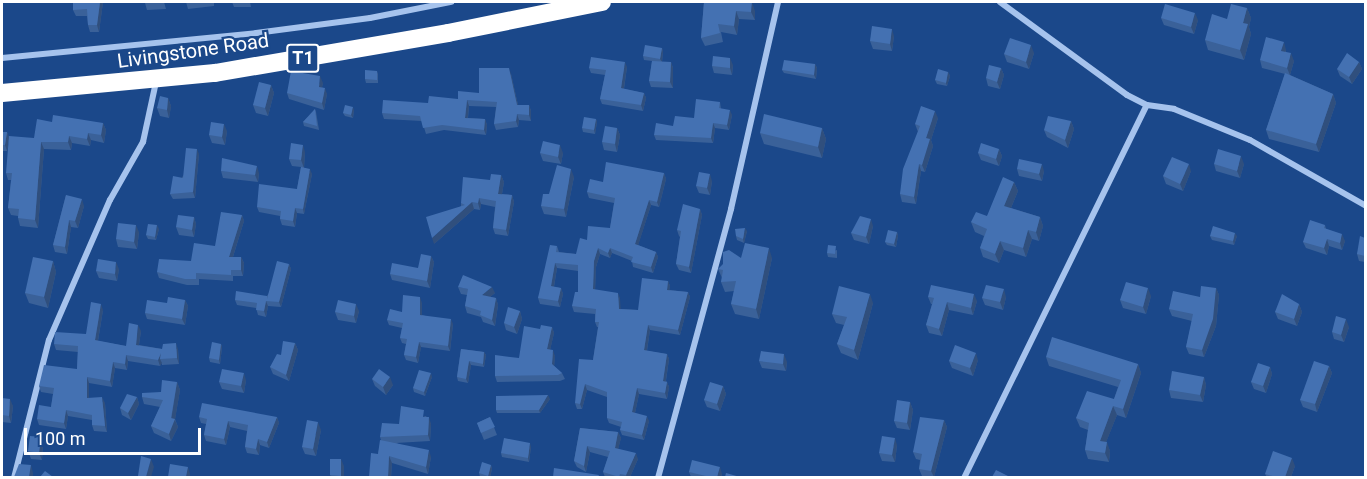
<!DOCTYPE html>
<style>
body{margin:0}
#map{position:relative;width:1367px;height:479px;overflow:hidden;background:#1b488a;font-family:Roboto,sans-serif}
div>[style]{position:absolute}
.street>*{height:6px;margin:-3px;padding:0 3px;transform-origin:3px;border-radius:3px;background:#a6c3ed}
.highway>*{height:18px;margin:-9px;padding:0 9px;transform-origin:9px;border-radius:9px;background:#fff}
.wall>*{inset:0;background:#3a6199}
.shaded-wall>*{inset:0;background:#304f7d}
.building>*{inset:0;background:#4471b2}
span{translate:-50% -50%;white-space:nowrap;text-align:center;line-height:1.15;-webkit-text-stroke:4.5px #1b488a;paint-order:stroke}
.shield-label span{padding:2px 4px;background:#1b488a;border:2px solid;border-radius:4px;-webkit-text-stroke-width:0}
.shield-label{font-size:18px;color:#fff;font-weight:700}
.street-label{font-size:20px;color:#fff}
.frame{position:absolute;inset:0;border:3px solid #fff;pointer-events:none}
.scale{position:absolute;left:24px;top:428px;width:177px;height:27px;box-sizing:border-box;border:3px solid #fff;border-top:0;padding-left:8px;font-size:18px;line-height:21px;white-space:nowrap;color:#fff;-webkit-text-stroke:4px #1b488a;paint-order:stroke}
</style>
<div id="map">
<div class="street">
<i style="left:1000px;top:2px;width:157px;rotate:36.2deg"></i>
<i style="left:1127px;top:95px;width:22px;rotate:27deg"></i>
<i style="left:1147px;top:105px;width:27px;rotate:8deg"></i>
<i style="left:1174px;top:109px;width:82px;rotate:22.2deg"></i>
<i style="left:1250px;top:140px;width:133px;rotate:29.6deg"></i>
<i style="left:2px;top:58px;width:255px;rotate:-5.6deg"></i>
<i style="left:256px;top:33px;width:115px;rotate:-7.5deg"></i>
<i style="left:370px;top:18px;width:83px;rotate:-11.2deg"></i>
<i style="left:14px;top:478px;width:142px;rotate:-75.8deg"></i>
<i style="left:49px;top:340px;width:153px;rotate:-66.5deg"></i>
<i style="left:110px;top:200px;width:67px;rotate:-60.4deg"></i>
<i style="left:143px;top:142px;width:61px;rotate:-77.8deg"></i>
<i style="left:658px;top:478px;width:279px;rotate:-74.8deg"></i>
<i style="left:731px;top:209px;width:212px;rotate:-77.2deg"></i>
<i style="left:964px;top:478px;width:415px;rotate:-63.9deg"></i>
</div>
<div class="highway">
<i style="left:2px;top:93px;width:214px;rotate:-5.4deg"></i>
<i style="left:215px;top:73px;width:236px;rotate:-9.7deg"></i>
<i style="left:448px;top:33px;width:157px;rotate:-11.4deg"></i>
</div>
<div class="wall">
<i style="clip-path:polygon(73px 2px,103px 2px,99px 32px,90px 32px,88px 25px,87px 16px,76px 16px,73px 10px)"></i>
<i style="clip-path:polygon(164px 2px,166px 9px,147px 10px,145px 3px)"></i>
<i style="clip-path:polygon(186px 2px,214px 2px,214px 6px,188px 9px)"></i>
<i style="clip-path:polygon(232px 2px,250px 2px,251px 7px,234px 7px)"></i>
<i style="clip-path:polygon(704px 2px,755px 11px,755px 20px,739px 19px,737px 35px,721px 32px,723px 42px,705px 46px,701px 38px)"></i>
<i style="clip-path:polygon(1247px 8px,1251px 18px,1249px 27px,1251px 34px,1244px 60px,1208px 50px,1205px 40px,1227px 19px)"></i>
<i style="clip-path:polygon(1161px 18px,1198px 20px,1194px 34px,1164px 25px)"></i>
<i style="clip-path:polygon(894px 36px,892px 51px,873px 49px,870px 41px)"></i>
<i style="clip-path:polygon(662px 48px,663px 52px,662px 62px,671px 62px,673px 68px,673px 88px,651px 87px,649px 81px,652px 61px,644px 60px,643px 56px)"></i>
<i style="clip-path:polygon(1286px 50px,1286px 52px,1294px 61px,1290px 75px,1333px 94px,1336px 103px,1319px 152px,1269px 139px,1266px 130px,1285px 74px,1262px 68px,1260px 60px)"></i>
<i style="clip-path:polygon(1034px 53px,1029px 69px,1007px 62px,1004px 54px)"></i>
<i style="clip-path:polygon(1359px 62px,1362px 69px,1352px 84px,1340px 76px,1337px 69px)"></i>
<i style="clip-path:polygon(815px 64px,817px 68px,816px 79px,784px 73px,782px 70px)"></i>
<i style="clip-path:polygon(733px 65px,732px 75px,714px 73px,712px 66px)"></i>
<i style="clip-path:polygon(627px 67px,624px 89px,644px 93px,646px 98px,643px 111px,602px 104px,600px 99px,605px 75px,591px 73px,589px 68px)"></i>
<i style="clip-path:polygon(1001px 68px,1004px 75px,1000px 89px,988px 86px,986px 78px)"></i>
<i style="clip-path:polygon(377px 71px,378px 74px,378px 83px,366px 83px,365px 79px)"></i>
<i style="clip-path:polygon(948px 72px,950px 76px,947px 86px,937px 84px,935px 80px)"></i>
<i style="clip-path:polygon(511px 74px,518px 105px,529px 105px,531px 111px,531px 121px,519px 120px,518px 127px,496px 130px,494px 124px,496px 107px,469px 106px,468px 118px,485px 119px,487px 125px,486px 135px,444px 130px,426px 134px,422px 121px,384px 119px,382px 113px,428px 103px,458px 99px,479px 93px)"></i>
<i style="clip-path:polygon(323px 83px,322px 87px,327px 94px,324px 110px,289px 99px,287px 93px)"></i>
<i style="clip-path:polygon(271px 85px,274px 93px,268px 116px,256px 113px,253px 105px)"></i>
<i style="clip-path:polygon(168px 98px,171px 106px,169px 118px,160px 116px,157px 108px)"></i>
<i style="clip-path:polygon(720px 102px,721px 109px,732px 115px,729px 130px,715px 128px,713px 143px,656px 140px,654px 135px,673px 126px,694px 118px)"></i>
<i style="clip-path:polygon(315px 109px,316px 112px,319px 130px,304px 126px,303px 122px)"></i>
<i style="clip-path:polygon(354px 110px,353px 118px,345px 116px,343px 113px)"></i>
<i style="clip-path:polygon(938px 118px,931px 140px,933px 146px,925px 172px,921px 171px,916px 204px,902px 202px,900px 194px,918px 132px,915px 124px)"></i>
<i style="clip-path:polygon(596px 119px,597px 122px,595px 134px,583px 132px,582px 128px)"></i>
<i style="clip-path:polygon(1071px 121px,1074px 129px,1068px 148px,1047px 137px,1044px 130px)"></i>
<i style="clip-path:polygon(52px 122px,103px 123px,106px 130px,104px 143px,91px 140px,90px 146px,72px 143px,71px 150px,44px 149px,38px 228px,20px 226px,18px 218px,18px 216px,11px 215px,8px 208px,11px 180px,8px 180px,6px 173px,34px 138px)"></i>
<i style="clip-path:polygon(617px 128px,620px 135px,617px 152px,604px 150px,602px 142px)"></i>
<i style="clip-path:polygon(822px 128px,826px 139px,822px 158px,764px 144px,760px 133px)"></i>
<i style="clip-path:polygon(227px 131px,225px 145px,212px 143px,209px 135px)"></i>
<i style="clip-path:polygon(2px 132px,7px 132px,9px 138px,7px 151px,2px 151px)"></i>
<i style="clip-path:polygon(999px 149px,1002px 156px,999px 166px,981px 160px,978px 153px)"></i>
<i style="clip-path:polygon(305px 152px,304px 168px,312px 174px,304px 214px,297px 213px,295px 227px,282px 225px,280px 219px,280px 216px,259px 212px,257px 207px,297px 189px,301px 167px,292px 166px,289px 159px)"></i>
<i style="clip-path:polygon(540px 153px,563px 153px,561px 164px,543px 161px)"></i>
<i style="clip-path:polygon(199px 154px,195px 198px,173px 199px,170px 194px)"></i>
<i style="clip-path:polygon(1214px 164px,1244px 164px,1240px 178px,1216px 171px)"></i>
<i style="clip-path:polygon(1017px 169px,1044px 171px,1042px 181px,1019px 176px)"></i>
<i style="clip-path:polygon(221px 171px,259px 173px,258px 182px,223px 178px)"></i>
<i style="clip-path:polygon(1191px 171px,1183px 191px,1166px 184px,1163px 176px)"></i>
<i style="clip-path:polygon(664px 173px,666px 179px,659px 207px,651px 205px,638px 245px,656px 252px,658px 257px,653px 273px,633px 267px,632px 261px,612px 253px,610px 258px,600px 254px,596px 267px,595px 290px,620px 298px,620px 309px,638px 310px,668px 281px,670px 286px,669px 290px,688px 292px,690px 297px,680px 335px,650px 330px,647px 351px,667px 354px,669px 359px,666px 381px,667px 382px,669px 387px,667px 399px,639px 394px,635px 413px,649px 421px,644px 440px,622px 435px,620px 430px,621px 427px,609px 423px,607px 418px,607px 397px,587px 390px,582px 409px,577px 409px,575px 403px,593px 360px,598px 327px,597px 327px,595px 322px,595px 314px,574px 312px,572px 306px,578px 292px,578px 271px,557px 268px,554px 287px,561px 288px,563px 294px,560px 307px,540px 304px,538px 298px,557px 246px,559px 252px,576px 254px,587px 240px,610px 228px,614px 203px,589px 198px,587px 192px,603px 182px)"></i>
<i style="clip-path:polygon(501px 175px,504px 182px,502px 194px,512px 195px,514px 202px,508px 236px,495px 234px,493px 228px,495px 207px,481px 204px,480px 210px,474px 209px,434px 244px,461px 206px,461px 203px,490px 180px)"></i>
<i style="clip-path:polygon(574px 177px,566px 217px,544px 214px,541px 206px,549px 194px)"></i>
<i style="clip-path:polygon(712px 181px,710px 195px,699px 193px,696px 186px)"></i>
<i style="clip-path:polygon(1014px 182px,1018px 191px,1011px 208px,1040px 217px,1043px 226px,1039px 241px,1032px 239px,1026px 257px,1004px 250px,999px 263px,983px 257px,980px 248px,984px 236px,975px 232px,971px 222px,987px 216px)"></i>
<i style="clip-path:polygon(66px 195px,84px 206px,78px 228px,71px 227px,67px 254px,55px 252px,53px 245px)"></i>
<i style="clip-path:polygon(700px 209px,702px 215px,691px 273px,679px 270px,676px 264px,680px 237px,679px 236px,677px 230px)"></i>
<i style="clip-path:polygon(242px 215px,244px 221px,233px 257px,241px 257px,244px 263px,243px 276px,233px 276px,233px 281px,199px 279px,199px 285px,187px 285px,159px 278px,157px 272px,191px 261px,215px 246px)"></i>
<i style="clip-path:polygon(194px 217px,196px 224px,194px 237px,179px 235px,176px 227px)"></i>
<i style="clip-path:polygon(1325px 225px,1326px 229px,1345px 241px,1342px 250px,1329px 246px,1327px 255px,1306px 248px,1303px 242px)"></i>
<i style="clip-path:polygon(873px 226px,869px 244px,854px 240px,851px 233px)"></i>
<i style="clip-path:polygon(159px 229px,156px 240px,148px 239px,146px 235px)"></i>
<i style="clip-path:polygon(747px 231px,744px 243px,737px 240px,736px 236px)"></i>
<i style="clip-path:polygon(139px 232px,137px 249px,118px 247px,116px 239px)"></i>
<i style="clip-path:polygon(897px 232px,898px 236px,896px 247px,887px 245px,885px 242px)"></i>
<i style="clip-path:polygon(1210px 236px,1237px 236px,1234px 245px,1212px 240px)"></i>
<i style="clip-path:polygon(1365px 238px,1365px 262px,1359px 261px,1357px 254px)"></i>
<i style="clip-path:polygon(837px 250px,837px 258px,828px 257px,827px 253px)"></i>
<i style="clip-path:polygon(431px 256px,434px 262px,430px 288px,392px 280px,390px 274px,418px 268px)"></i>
<i style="clip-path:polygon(741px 258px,772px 258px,759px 319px,735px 314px,731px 304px,734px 291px,725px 292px,721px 282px,722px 278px,718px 269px)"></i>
<i style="clip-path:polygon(53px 261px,56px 272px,48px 308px,29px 303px,25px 293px)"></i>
<i style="clip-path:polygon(289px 264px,291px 269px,281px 307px,268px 306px,266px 317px,258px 315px,256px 308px,237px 305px,235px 300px,267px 296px)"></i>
<i style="clip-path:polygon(119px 269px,117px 281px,99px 278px,96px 271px)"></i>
<i style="clip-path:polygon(458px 287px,495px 293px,490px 297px,496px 298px,498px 305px,495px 326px,483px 322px,481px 317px,467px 313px,465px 306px,467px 295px,461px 294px)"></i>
<i style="clip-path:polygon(1216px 288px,1219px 295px,1216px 326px,1204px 357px,1189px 354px,1186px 347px,1192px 321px,1172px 316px,1169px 309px,1200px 297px)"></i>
<i style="clip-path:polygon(1151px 296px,1146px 314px,1123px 308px,1120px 300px)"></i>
<i style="clip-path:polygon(928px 297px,977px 301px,973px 315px,949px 310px,942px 336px,929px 333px,926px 325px,932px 304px,931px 304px)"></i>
<i style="clip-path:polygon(1006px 297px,1003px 310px,985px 305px,982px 298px)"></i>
<i style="clip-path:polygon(185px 300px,188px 306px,185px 325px,147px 319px,145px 313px)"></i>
<i style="clip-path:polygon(422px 303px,422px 315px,453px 324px,450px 351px,421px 347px,418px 363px,406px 360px,404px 355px,406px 344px,402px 343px,400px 338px,402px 328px,389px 325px,387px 320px,402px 312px)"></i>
<i style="clip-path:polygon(873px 303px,858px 360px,841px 353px,837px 344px,844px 325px,836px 323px,832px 314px)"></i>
<i style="clip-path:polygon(1299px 304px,1302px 312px,1297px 326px,1278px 319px,1275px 312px)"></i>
<i style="clip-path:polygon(103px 310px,98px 341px,126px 346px,141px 331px,139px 345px,162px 349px,178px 349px,179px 364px,162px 365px,162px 363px,160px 366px,128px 361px,127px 370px,115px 368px,112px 387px,89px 383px,89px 398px,105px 403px,107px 432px,94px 431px,92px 425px,92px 420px,68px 416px,66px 429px,39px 425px,37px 419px,51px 407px,53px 394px,41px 392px,39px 386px,77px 369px,78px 352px,56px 350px,54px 344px,86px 334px)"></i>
<i style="clip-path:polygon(359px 311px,356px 323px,338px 320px,335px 312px)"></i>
<i style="clip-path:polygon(520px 311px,522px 319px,517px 334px,506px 330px,504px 323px)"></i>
<i style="clip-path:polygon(552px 327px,554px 333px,550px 350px,555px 356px,554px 366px,562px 373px,565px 379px,560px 381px,497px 382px,495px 376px,519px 358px,540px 329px)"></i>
<i style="clip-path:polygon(1349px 327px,1344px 342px,1334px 339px,1332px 332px)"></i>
<i style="clip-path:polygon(295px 343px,298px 350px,289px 381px,273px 374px,270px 367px,281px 355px)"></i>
<i style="clip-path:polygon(221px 344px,222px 347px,220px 364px,210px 362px,209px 358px)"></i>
<i style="clip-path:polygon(461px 349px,484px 352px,486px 355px,484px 367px,471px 365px,468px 383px,458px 381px,457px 377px)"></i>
<i style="clip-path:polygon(1046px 357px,1138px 364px,1141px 373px,1126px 418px,1117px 415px,1106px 442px,1110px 451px,1109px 462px,1088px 459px,1085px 450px,1088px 430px,1080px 427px,1076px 418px,1114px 399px,1118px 387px,1049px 366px)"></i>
<i style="clip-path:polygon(978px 360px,973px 376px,952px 368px,949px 361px)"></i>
<i style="clip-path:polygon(759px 361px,787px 362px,786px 371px,762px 368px)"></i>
<i style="clip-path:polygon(1329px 366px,1332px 373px,1317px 412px,1303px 407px,1300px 400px)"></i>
<i style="clip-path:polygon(1270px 367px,1272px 374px,1266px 393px,1254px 389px,1251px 382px)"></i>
<i style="clip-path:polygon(432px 377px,425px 396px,414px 392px,413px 388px)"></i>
<i style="clip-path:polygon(1204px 377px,1206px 385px,1203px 402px,1171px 398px,1169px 390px)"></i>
<i style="clip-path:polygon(372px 379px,393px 385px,386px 395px,375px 386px)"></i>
<i style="clip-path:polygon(246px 380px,244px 393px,222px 389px,219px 382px)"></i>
<i style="clip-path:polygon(177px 382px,180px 390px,175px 419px,178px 427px,171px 441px,154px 433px,151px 426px,160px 407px,144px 404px,142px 397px,161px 392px)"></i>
<i style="clip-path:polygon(723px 386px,726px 394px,720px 411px,707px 407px,704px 400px)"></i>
<i style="clip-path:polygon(137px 397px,139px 404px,131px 420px,122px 415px,120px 408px)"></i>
<i style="clip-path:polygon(2px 398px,13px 406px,11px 423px,2px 422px)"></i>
<i style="clip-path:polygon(550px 399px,540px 413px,497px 413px,496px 410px)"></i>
<i style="clip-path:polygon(910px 402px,913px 410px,910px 430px,897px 428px,894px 421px)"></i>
<i style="clip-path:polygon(426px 416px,431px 424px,430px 441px,396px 443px,431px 457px,428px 474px,392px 463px,391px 477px,369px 477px,378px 454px,381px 440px,380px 437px,399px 424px)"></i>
<i style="clip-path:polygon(199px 417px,277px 417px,279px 423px,269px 448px,260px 445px,259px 455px,247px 453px,245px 447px,247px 431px,230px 427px,226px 445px,206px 441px,204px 435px,206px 424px,201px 423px)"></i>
<i style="clip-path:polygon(490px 417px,497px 435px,484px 440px,477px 423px)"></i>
<i style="clip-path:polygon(944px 420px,947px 427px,934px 477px,922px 476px,919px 469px,920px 460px,916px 459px,913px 452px)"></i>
<i style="clip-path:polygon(580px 428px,618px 432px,621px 438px,618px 449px,638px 459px,630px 477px,605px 477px,603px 472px,608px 457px,590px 452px,586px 472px,577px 467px,574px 461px)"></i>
<i style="clip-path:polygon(321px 430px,316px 456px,305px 454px,302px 447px)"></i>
<i style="clip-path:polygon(41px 437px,43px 444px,42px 460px,31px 459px,28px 451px)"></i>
<i style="clip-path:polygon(897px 445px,895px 462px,882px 461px,879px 453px)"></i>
<i style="clip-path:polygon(531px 447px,529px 462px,502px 457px,501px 453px)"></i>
<i style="clip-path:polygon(491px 465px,492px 469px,490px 477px,480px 477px,479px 473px)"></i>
<i style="clip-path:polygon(344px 466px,344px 477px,331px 477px,330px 475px)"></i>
<i style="clip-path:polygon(1295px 466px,1291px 477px,1267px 477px,1265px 474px)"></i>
<i style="clip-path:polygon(689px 472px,722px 474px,721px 477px,691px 477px)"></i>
</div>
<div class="shaded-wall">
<i style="clip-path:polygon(100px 2px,103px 2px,99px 32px,97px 25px)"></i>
<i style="clip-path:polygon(752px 2px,755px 11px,755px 20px,751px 12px)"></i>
<i style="clip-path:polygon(1247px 8px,1251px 18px,1249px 27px,1251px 34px,1244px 60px,1240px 50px,1243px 23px)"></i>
<i style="clip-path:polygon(736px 11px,739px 19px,737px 35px,734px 26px)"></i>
<i style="clip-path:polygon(1195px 13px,1198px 20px,1194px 34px,1191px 27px)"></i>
<i style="clip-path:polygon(892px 29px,894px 36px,892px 51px,890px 44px)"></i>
<i style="clip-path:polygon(1284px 42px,1286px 50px,1284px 58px,1281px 51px)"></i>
<i style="clip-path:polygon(1031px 45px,1034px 53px,1029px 69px,1026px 62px)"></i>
<i style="clip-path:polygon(662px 48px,663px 52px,662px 62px,660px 59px)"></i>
<i style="clip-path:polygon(1291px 53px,1294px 61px,1290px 75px,1287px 68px)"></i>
<i style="clip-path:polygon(730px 58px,733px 65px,732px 75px,730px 68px)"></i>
<i style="clip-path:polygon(625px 62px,627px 67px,623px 94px,621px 88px)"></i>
<i style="clip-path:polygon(671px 62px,673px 68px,673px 88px,670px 82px)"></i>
<i style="clip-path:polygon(1359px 62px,1362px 69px,1352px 84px,1349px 77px)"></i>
<i style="clip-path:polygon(815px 64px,817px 68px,816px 79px,814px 75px)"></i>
<i style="clip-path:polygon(509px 68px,511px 74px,519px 110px,517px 105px)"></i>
<i style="clip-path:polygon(1001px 68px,1004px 75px,1000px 89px,997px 82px)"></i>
<i style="clip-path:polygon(948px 72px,950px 76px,947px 86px,946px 83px)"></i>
<i style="clip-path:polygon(320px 76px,323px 83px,321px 93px,319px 87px)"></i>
<i style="clip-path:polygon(271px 85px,274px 93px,268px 116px,265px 108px)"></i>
<i style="clip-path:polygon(325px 88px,327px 94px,324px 110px,322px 103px)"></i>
<i style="clip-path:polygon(644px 93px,646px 98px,643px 111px,641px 105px)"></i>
<i style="clip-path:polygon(1333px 94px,1336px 103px,1319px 152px,1316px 144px)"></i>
<i style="clip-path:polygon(168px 98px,171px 106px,169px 118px,167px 110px)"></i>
<i style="clip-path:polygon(467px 100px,469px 106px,467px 124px,465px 118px)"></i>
<i style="clip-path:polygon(529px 105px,531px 111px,531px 121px,529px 115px)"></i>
<i style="clip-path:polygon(353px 107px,354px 110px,353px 118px,351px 115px)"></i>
<i style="clip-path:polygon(730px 110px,732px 115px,729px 130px,727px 125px)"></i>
<i style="clip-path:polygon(935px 111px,938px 118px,931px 140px,933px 146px,925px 172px,922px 165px,926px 138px)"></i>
<i style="clip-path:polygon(517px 114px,519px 120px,518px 127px,516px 121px)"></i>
<i style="clip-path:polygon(485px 119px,487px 125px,486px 135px,484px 130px)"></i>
<i style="clip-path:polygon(596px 119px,597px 122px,595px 134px,594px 130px)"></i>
<i style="clip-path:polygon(1071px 121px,1074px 129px,1068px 148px,1065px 140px)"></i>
<i style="clip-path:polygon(103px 123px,106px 130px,104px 143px,101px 135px)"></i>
<i style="clip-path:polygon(713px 123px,715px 128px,713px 143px,711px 138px)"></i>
<i style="clip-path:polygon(224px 124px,227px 131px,225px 145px,222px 137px)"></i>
<i style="clip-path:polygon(617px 128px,620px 135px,617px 152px,615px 144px)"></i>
<i style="clip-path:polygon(822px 128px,826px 139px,822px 158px,818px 147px)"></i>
<i style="clip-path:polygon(7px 132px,9px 138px,7px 151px,5px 145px)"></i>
<i style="clip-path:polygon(88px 133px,91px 140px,90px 146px,87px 139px)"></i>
<i style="clip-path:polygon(69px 136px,72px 143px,71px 150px,68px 142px)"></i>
<i style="clip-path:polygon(41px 142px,44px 149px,38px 228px,35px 220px)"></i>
<i style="clip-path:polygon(303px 145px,305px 152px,304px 168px,301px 160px)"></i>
<i style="clip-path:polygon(560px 145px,563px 153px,561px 164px,558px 157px)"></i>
<i style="clip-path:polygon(197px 149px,199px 154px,195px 198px,193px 192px)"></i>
<i style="clip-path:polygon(999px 149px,1002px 156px,999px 166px,996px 159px)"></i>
<i style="clip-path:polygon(1241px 156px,1244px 164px,1240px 178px,1237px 171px)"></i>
<i style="clip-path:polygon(919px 164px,921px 171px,916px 204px,914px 197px)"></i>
<i style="clip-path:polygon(1042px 164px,1044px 171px,1042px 181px,1039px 174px)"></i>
<i style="clip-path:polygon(1189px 164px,1191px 171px,1183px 191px,1180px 184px)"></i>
<i style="clip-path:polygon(257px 166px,259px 173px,258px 182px,255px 175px)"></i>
<i style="clip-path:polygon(310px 169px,312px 174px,304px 214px,303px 209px)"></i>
<i style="clip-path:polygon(571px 169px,574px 177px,566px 217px,564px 209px)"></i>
<i style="clip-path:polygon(664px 173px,666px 179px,659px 207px,657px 202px)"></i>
<i style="clip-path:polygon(710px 174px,712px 181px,710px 195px,707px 188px)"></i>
<i style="clip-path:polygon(501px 175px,504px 182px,501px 200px,498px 194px)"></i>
<i style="clip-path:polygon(1014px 182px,1018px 191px,1008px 215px,1004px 206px)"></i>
<i style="clip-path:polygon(512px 195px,514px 202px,508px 236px,506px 230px)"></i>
<i style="clip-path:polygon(479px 198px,481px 204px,480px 210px,478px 203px)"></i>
<i style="clip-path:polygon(82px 199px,84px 206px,78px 228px,75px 221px)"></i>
<i style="clip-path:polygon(649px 200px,651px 205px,637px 249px,635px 244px)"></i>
<i style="clip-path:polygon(472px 202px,474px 209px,434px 244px,432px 238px)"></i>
<i style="clip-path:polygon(295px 208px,297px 213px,295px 227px,293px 221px)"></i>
<i style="clip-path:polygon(700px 209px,702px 215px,691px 273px,689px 267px)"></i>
<i style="clip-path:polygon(242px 215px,244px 221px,231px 263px,229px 257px)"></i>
<i style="clip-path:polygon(194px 217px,196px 224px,194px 237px,192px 230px)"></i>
<i style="clip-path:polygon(1040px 217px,1043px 226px,1039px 241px,1036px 232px)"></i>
<i style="clip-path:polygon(871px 219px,873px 226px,869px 244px,866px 237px)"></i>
<i style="clip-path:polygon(69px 220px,71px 227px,67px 254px,65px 247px)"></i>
<i style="clip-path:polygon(136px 225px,139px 232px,137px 249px,134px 242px)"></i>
<i style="clip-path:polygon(157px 225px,159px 229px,156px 240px,155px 237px)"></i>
<i style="clip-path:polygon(745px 228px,747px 231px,744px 243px,743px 239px)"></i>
<i style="clip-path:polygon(1028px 230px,1032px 239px,1026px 257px,1023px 248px)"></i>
<i style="clip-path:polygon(897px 232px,898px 236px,896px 247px,894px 244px)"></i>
<i style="clip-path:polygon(1235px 233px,1237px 236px,1234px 245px,1233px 241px)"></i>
<i style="clip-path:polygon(1342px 234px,1345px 241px,1342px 250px,1340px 243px)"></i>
<i style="clip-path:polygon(1327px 239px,1329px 246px,1327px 255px,1324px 248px)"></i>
<i style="clip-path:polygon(1000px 241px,1004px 250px,999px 263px,995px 254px)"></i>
<i style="clip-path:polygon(598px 248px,600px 254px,596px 267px,595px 295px,593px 289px,594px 261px)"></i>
<i style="clip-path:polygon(610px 248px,612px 253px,610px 258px,608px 253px)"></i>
<i style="clip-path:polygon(769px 248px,772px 258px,759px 319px,756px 309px)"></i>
<i style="clip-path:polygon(656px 252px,658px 257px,653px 273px,651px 267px)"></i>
<i style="clip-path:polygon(431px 256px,434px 262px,430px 288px,427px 281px)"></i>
<i style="clip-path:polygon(241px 257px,244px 263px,243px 276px,241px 270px)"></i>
<i style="clip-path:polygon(53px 261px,56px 272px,48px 308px,44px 297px)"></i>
<i style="clip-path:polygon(116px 262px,119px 269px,117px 281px,115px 274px)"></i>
<i style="clip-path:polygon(555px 263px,557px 268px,553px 292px,551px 286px)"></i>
<i style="clip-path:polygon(289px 264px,291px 269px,281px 307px,279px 302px)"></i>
<i style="clip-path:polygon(668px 281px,670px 286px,669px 295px,667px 290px)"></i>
<i style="clip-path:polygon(492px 287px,495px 293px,484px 302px,482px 295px)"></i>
<i style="clip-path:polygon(561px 288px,563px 294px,560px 307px,558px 301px)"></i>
<i style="clip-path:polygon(1148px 288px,1151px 296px,1146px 314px,1143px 307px)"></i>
<i style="clip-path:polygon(1216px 288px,1219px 295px,1216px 326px,1204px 357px,1202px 350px)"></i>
<i style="clip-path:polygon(1004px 289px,1006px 297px,1003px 310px,1000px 302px)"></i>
<i style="clip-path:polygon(688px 292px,690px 297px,680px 335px,678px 330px)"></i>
<i style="clip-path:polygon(618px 293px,620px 298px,621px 314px,619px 309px)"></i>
<i style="clip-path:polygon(870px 294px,873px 303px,858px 360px,854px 350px)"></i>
<i style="clip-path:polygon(974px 294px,977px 301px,973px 315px,971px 308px)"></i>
<i style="clip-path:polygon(420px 297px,422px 303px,422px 320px,420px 315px)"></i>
<i style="clip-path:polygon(496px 298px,498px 305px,495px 326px,492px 320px)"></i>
<i style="clip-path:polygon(185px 300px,188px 306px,185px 325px,182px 319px)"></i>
<i style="clip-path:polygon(266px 301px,268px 306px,266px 317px,264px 311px)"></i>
<i style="clip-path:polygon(947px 302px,949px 310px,942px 336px,939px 329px)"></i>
<i style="clip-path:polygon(101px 304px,103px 310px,97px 346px,95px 340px)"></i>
<i style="clip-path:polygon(356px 304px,359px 311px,356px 323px,354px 316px)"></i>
<i style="clip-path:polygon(1299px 304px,1302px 312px,1297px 326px,1294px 319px)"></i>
<i style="clip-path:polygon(520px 311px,522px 319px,517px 334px,514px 327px)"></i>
<i style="clip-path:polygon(451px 319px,453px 324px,450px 351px,448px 346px)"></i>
<i style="clip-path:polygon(1346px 319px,1349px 327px,1344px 342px,1341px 335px)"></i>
<i style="clip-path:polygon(138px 325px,141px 331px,138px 351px,136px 345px)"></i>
<i style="clip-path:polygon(648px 325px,650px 330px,646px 356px,644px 350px)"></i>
<i style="clip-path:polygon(552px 327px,554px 333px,549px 355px,547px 349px)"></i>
<i style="clip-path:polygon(419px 342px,421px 347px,418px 363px,416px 357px)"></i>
<i style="clip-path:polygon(176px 343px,178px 349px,179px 364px,177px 358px)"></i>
<i style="clip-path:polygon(295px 343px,298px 350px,289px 381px,286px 375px)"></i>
<i style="clip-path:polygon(221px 344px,222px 347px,220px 364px,219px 360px)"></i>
<i style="clip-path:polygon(553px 350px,555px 356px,554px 370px,552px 364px)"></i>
<i style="clip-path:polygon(484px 352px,486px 355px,484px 367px,483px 364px)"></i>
<i style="clip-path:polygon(161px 353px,160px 359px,162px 363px,160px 366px,158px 360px)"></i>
<i style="clip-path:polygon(976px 353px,978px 360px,973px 376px,970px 368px)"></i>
<i style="clip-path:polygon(667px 354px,669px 359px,665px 386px,663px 381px)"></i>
<i style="clip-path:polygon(784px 354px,787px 362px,786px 371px,783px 364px)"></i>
<i style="clip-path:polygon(126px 355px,128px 361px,127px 370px,125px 364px)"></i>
<i style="clip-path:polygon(469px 361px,471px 365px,468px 383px,466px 379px)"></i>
<i style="clip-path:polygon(113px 362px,115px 368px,112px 387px,110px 381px)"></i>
<i style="clip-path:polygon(1138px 364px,1141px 373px,1126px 418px,1123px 409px)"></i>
<i style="clip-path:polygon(1329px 366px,1332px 373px,1317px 412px,1315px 404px)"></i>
<i style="clip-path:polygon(1270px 367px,1272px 374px,1266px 393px,1263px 386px)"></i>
<i style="clip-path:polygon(244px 373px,246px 380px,244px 393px,241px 386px)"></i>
<i style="clip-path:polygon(431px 373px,432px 377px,425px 396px,424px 392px)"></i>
<i style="clip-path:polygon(87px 377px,89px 383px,89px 404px,87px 398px)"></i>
<i style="clip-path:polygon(390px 377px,393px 385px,386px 395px,383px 387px)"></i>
<i style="clip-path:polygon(1204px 377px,1206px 385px,1203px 402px,1200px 395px)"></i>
<i style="clip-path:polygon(177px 382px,180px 390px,175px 420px,178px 427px,171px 441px,169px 434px)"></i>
<i style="clip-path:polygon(667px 382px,669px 387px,667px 399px,665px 393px)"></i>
<i style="clip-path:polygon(585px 384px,587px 390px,582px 409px,580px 404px)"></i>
<i style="clip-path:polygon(723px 386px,726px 394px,720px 411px,717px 404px)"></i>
<i style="clip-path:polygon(637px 388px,639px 394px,634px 418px,632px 412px)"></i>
<i style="clip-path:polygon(548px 395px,550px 399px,540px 413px,539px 410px)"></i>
<i style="clip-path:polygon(102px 397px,105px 403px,107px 432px,105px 426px)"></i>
<i style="clip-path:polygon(137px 397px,139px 404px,131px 420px,128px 413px)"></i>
<i style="clip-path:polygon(10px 399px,13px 406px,11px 423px,9px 416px)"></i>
<i style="clip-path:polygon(910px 402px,913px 410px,910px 430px,907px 423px)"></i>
<i style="clip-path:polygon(1113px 406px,1117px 415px,1103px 450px,1100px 441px)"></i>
<i style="clip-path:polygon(66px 410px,68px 416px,66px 429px,64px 423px)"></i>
<i style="clip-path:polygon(647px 416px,649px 421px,644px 440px,642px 435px)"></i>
<i style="clip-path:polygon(277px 417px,279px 423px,269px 448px,267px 442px)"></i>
<i style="clip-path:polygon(429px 417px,431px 424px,430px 441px,428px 435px)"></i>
<i style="clip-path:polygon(944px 420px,947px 427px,934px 477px,931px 471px)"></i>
<i style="clip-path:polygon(228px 421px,230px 427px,226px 445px,224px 439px)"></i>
<i style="clip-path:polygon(318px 422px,321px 430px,316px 456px,313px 449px)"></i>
<i style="clip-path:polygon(618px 432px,621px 438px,617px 454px,615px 448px)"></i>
<i style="clip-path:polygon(41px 437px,43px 444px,42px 460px,39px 453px)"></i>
<i style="clip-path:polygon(895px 438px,897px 445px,895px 462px,892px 455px)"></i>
<i style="clip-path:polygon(258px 439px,260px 445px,259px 455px,256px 449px)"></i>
<i style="clip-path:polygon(1107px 442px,1110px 451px,1109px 462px,1105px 453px)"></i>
<i style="clip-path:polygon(530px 443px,531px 447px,529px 462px,528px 458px)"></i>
<i style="clip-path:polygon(587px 446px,590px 452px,586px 472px,584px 466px)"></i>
<i style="clip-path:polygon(429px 450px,431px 457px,428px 474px,426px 467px)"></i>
<i style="clip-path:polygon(636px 453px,638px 459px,630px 477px,627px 477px,626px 475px)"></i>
<i style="clip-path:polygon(389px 456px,392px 463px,391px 477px,388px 477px)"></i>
<i style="clip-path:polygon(1292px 458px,1295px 466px,1291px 477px,1285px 477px)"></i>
<i style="clip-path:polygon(151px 459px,154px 467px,151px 477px,146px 477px)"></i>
<i style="clip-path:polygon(341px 459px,344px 466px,344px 477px,342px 477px,341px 476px)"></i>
<i style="clip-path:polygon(31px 465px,33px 473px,33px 477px,29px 477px)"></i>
<i style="clip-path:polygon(491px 465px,492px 469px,490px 477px,488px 477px)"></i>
<i style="clip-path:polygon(188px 467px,190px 474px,190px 477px,186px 477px)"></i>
<i style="clip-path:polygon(720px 467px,722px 474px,721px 477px,717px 477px)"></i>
</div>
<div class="building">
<i style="clip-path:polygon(73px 2px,100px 2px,97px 25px,88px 25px,87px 9px,73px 10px)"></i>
<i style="clip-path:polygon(145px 2px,162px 2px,145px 3px)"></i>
<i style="clip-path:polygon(704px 2px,752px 2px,751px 12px,736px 11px,734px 26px,718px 24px,720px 33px,701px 38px)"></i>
<i style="clip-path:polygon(1165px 4px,1195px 13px,1191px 27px,1161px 18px)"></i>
<i style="clip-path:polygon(1231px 4px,1247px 8px,1243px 23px,1248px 24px,1240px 50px,1205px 40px,1212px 14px,1227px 19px)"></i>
<i style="clip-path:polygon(872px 26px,892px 29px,890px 44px,870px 41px)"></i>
<i style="clip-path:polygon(1266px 37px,1284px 42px,1281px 51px,1291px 53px,1287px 68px,1260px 60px)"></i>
<i style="clip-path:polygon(1010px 38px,1031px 45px,1026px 62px,1004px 54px)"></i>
<i style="clip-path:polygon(645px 45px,662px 48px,660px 59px,643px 56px)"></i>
<i style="clip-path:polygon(1347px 53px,1359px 62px,1349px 77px,1337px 69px)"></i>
<i style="clip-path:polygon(713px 56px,730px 58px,730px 68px,712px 66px)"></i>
<i style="clip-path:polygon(591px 57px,625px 62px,621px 88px,644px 93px,641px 105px,600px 99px,606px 70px,589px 68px)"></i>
<i style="clip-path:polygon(784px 60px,815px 64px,814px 75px,782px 70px)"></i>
<i style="clip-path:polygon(652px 61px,671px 62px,670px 82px,649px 81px)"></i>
<i style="clip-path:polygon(989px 65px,1001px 68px,997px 82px,986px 78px)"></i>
<i style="clip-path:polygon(479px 68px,509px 68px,517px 105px,529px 105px,529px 115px,517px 114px,516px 121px,494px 124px,497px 102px,467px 100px,465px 118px,485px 119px,484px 130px,442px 125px,423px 128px,420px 116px,382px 113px,383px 100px,428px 103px,429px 96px,458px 99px,458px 91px,479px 93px)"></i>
<i style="clip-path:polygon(938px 69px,948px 72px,946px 83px,935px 80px)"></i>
<i style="clip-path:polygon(365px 70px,377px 71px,377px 80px,365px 79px)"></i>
<i style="clip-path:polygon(291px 71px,320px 76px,319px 87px,325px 88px,322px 103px,287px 93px)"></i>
<i style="clip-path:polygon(1285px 73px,1333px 94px,1316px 144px,1266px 130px)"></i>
<i style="clip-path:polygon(259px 82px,271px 85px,265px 108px,253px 105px)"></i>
<i style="clip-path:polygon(160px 96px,168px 98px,167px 110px,157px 108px)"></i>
<i style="clip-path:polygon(696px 99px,720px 102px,719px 108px,730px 110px,727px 125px,713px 123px,711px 138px,654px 135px,656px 123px,673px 126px,675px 116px,694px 118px)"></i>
<i style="clip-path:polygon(345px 105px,353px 107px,351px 115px,343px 113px)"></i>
<i style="clip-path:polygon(921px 106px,935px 111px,926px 138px,930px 139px,922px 165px,919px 164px,914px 197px,900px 194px,903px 169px,920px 126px,915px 124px)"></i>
<i style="clip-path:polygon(315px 109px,317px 126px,303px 122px)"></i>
<i style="clip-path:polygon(764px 114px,822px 128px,818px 147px,760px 133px)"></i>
<i style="clip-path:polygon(53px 115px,103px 123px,101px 135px,88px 133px,87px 139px,69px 136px,68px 142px,41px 142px,35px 220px,18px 218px,19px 209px,8px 208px,12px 173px,6px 173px,9px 136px,34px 138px,37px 119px,52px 122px)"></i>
<i style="clip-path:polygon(1048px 116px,1071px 121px,1065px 140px,1044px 130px)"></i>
<i style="clip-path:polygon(584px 117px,596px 119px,594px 130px,582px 128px)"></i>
<i style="clip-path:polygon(211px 122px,224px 124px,222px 137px,209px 135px)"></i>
<i style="clip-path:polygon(605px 126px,617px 128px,615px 144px,602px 142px)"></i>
<i style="clip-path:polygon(2px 132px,7px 132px,5px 145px,2px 145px)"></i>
<i style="clip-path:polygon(543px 141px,560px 145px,558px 157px,540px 153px)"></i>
<i style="clip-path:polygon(291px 143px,303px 145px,301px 160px,289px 159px)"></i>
<i style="clip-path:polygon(981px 143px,999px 149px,996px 159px,978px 153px)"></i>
<i style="clip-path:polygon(186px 148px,197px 149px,193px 192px,170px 194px,173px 176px,183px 178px)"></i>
<i style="clip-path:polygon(1218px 149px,1241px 156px,1237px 171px,1214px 164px)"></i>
<i style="clip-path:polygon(1172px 157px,1189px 164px,1180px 184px,1163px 176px)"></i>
<i style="clip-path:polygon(222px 158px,257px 166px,255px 175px,221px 171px)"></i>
<i style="clip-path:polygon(1019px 159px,1042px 164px,1039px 174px,1017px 169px)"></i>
<i style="clip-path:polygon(606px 162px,664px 173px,657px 202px,649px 200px,635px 244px,656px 252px,651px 267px,631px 262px,633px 257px,610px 248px,608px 253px,598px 248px,594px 261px,593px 289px,618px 293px,619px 309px,638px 310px,642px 278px,668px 281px,667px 290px,688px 292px,678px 330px,648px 325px,644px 350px,667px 354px,663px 381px,667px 382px,665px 393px,637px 388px,632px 412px,647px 416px,642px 435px,620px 430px,622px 422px,607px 418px,607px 392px,585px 384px,580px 404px,575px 403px,579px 359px,593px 360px,599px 322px,595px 322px,596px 309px,572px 306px,575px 292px,578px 292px,578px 265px,555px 263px,551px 286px,561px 288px,558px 301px,538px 298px,550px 245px,557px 246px,556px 252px,576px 254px,580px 238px,587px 240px,588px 226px,610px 228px,615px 198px,587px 192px,590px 179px,603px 182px)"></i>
<i style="clip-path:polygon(557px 165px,571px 169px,564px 209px,541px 206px,543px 194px,549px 194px)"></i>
<i style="clip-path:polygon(301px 167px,310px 169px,303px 209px,295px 208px,293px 221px,280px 219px,281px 211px,257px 207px,259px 184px,297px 189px)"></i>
<i style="clip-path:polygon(699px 172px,710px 174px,707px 188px,696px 186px)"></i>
<i style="clip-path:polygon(491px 174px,501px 175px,498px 194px,512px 195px,506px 230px,493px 228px,496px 201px,479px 198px,478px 203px,472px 202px,432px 238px,426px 217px,465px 205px,461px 203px,463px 177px,490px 180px)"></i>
<i style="clip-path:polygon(1003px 177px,1014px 182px,1004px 206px,1040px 217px,1036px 232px,1028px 230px,1023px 248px,1000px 241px,995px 254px,980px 248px,987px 229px,971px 222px,976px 212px,987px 216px)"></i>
<i style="clip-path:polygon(66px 195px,82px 199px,75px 221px,69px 220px,65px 247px,53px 245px)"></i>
<i style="clip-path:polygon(683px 204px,700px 209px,689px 267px,676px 264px,681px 231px,677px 230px)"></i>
<i style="clip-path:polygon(221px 212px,242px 215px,229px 257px,241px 257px,241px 270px,231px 270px,231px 275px,196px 273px,196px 279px,185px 279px,157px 272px,159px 259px,191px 261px,194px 243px,215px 246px)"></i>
<i style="clip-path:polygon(178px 215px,194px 217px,192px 230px,176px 227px)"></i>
<i style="clip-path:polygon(860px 216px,871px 219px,866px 237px,851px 233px)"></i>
<i style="clip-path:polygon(1310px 220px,1325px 225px,1324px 228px,1342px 234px,1340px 243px,1327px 239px,1324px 248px,1303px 242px)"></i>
<i style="clip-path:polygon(118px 223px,136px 225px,134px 242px,116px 239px)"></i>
<i style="clip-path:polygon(148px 224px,157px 225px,155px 237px,146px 235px)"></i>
<i style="clip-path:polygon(1213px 226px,1235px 233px,1233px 241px,1210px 236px)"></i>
<i style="clip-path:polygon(745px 228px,743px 239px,736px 236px,735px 229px)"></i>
<i style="clip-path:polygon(888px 230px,897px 232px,894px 244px,885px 242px)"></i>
<i style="clip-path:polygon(1360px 236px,1365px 238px,1365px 256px,1357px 254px)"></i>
<i style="clip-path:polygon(745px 243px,769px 248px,756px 309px,731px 304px,736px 281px,721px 282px,723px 270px,718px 269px,723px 264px,723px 252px,729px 250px,741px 258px)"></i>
<i style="clip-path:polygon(828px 245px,836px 246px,835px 254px,827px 253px)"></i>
<i style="clip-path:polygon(421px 254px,431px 256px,427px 281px,390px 274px,392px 263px,418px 268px)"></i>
<i style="clip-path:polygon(33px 257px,53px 261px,44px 297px,25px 293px)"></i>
<i style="clip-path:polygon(98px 259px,116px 262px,115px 274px,96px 271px)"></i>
<i style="clip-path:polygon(277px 261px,289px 264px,279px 302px,266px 301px,264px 311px,256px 310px,257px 303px,235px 300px,236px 291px,267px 296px,267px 299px)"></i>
<i style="clip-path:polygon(463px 275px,492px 287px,482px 295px,496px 298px,492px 320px,480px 315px,481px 311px,465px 306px,468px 289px,458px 287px)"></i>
<i style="clip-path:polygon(1126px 282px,1148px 288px,1143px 307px,1120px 300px)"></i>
<i style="clip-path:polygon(931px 285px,974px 294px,971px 308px,947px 302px,939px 329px,926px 325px,934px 298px,928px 297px)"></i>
<i style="clip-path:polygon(986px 285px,1004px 289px,1000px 302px,982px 298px)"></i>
<i style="clip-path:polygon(839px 286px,870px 294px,854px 350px,837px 344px,847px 317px,832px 314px)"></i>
<i style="clip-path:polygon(1201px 286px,1216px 288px,1213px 319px,1202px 350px,1186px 347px,1193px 314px,1169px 309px,1173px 291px,1200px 297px)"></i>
<i style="clip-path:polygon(1282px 294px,1299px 304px,1294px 319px,1275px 312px)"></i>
<i style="clip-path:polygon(403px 295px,420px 297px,420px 315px,451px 319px,448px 346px,419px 342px,416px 357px,404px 355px,407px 339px,400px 338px,403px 323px,387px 320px,390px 309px,402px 312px)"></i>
<i style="clip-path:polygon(168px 297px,185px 300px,182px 319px,145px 313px,147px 300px,167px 303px)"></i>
<i style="clip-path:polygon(338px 300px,356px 304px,354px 316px,335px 312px)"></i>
<i style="clip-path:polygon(91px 302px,101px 304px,95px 340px,126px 346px,129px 323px,138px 325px,136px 345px,162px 349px,163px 344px,176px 343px,177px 358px,160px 359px,161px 353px,158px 360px,126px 355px,125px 364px,113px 362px,110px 381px,87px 377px,87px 398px,102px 397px,105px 426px,92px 425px,92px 415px,66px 410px,64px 423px,37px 419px,39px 405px,51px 407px,54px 388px,39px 386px,44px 365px,77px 369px,78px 346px,54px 344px,55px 332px,86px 334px)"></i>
<i style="clip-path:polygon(508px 307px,520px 311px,514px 327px,504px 323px)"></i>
<i style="clip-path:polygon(1336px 316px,1346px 319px,1341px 335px,1332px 332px)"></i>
<i style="clip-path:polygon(541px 325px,552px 327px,547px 349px,553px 350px,552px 364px,562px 373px,558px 375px,495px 376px,495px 355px,519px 358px,524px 326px,540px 329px)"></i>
<i style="clip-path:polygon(1052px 337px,1138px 364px,1123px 409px,1113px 406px,1100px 441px,1107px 442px,1105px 453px,1085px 450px,1089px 423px,1076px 418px,1087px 391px,1114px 399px,1121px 380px,1046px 357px)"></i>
<i style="clip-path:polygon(283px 341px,295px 343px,286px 375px,270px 367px,277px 354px,281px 355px)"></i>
<i style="clip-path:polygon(212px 342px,221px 344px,219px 360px,209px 358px)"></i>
<i style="clip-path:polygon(955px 345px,976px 353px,970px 368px,949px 361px)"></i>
<i style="clip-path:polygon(461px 349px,484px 352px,483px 364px,469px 361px,466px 379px,457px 377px)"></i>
<i style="clip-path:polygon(761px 351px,784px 354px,783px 364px,759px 361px)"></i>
<i style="clip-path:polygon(1314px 361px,1329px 366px,1315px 404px,1300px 400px)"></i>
<i style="clip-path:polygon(1258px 363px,1270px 367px,1263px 386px,1251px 382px)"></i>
<i style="clip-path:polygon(222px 369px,244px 373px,241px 386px,219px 382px)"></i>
<i style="clip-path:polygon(379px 369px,390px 377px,383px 387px,372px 379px)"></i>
<i style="clip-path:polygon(419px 370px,431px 373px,424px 392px,413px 388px)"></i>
<i style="clip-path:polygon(1172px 371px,1204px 377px,1200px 395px,1169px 390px)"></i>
<i style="clip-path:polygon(162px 380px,177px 382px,171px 418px,175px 419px,169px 434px,151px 426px,163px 400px,142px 397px,142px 393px,161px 392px)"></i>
<i style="clip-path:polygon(710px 382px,723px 386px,717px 404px,704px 400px)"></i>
<i style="clip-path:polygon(127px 394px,137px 397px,128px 413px,120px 408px)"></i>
<i style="clip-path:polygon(548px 395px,539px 410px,496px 410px,496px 396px)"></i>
<i style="clip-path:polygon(2px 398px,10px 399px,9px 416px,2px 415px)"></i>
<i style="clip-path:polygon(897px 400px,910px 402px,907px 423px,894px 421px)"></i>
<i style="clip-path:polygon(202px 403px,277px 417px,267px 442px,258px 439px,256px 449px,245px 447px,248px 425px,228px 421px,224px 439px,204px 435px,207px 419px,199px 417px)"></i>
<i style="clip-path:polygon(401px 406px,424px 410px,423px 417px,429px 417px,428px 435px,380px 437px,382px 423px,399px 424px)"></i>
<i style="clip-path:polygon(490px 417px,495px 427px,481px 433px,477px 423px)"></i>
<i style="clip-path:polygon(920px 417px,944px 420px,931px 471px,919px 469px,922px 454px,913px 452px)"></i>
<i style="clip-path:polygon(307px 420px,318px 422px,313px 449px,302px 447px)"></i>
<i style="clip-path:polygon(580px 428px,618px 432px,615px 448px,636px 453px,626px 475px,620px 474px,619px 477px,603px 472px,610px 451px,587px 446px,584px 466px,574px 461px)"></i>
<i style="clip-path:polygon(30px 436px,41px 437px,39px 453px,28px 451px)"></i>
<i style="clip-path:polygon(882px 436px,895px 438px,892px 455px,879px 453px)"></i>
<i style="clip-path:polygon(504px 438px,530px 443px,528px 458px,501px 453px)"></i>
<i style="clip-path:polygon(380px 440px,429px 450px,426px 467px,389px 456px,388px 477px,369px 477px,371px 453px,378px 454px)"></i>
<i style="clip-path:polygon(1273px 451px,1292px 458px,1285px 477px,1276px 477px,1265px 474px)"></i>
<i style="clip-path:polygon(141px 456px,151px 459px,146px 477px,138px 476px)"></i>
<i style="clip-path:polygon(330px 459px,341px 459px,341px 476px,330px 475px)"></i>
<i style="clip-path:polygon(692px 460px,720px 467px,717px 477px,710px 477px,689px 472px)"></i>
<i style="clip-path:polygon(482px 462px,491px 465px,488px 476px,479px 473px)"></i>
<i style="clip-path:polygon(19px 464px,31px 465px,29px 477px,14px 477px)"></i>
<i style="clip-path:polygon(170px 464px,188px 467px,186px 477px,168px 477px)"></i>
<i style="clip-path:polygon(554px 468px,599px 475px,598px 477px,553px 477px)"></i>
<i style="clip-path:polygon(996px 470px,1010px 477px,992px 477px)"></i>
<i style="clip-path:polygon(45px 471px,53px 477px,40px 477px)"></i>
<i style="clip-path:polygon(726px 473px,740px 477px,725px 477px)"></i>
</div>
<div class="shield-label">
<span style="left:303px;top:58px">T1</span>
</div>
<div class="street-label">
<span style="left:193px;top:51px;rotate:-8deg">Livingstone Road</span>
</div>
<div class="frame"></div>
<div class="scale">100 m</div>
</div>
